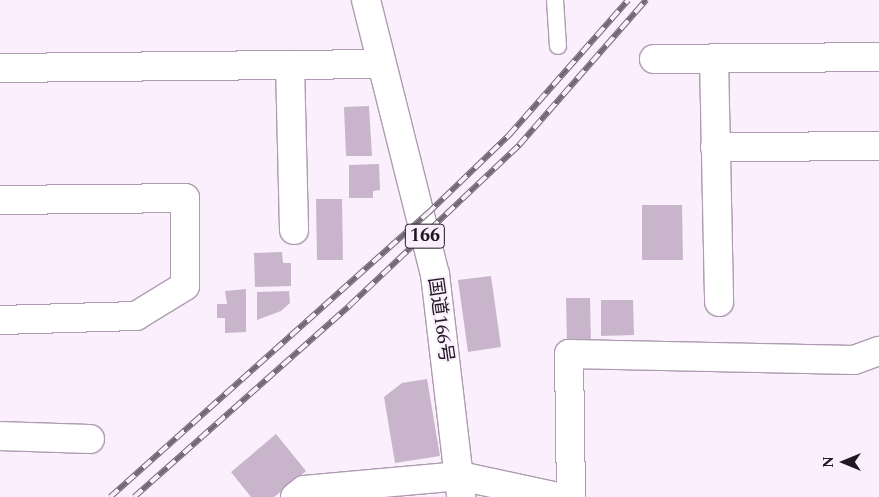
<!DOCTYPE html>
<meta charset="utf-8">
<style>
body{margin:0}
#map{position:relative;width:879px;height:497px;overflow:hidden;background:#fbeffd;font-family:Spectral,"Noto Sans JP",serif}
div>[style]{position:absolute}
.building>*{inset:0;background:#c8b5cb}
.roads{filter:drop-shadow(1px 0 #ae9bb1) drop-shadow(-1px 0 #ae9bb1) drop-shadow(0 1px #ae9bb1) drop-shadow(0 -1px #ae9bb1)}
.lane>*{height:16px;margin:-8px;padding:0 8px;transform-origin:8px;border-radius:8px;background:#fff}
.street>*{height:28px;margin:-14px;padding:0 14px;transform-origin:14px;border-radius:14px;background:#fff}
.highway>*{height:28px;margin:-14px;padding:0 14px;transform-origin:14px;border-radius:14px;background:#fff}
.rail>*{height:5.5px;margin-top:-2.75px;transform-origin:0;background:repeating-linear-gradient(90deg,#fbeffd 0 11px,#726974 0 22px);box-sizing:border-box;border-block:1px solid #726974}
span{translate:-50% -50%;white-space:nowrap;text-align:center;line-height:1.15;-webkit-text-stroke:4px #fbeffd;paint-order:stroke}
.shield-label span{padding:1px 4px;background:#fbeffd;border:1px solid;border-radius:4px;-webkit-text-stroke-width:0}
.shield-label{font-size:18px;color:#1f1820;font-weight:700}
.street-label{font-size:19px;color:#1f1820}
.north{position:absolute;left:819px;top:437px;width:50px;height:50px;-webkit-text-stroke:4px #fbeffd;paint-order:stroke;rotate:270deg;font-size:14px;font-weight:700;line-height:20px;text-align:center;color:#1f1820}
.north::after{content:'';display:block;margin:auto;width:18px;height:22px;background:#1f1820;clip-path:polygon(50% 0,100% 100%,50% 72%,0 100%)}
</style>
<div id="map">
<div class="building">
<i style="clip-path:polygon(369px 106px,372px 156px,346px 156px,344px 107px)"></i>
<i style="clip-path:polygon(379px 164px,380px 190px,373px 191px,373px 198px,349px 198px,349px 165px)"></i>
<i style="clip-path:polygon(316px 199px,342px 199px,343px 260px,317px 260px)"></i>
<i style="clip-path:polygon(642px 205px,682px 205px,683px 260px,642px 260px)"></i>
<i style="clip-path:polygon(282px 252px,283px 263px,291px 263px,291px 286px,255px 287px,254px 253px)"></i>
<i style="clip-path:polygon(491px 276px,501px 347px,468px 352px,458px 280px)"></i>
<i style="clip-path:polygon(246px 289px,246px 332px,225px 333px,225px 318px,217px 318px,217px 304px,227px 304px,225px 291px)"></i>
<i style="clip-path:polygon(289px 291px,290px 303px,281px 311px,257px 320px,257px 292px)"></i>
<i style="clip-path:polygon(566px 298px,590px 298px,591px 344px,567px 344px)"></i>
<i style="clip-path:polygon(601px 300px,633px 300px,634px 335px,601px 336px)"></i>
<i style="clip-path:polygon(427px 379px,440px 456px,395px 463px,384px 397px,402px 383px)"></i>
<i style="clip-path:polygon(276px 434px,306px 471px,274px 497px,251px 497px,231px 472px)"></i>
</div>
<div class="roads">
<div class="lane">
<i style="left:555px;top:0;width:46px;rotate:86.3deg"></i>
</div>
<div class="street">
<i style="left:714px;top:58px;width:244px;rotate:88.8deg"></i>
<i style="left:654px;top:59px;width:225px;rotate:-0.5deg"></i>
<i style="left:290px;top:65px;width:165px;rotate:88.6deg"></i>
<i style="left:0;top:68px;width:380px;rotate:-0.6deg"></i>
<i style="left:715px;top:147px;width:164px;rotate:-0.3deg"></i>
<i style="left:0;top:200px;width:185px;rotate:-0.6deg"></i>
<i style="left:185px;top:198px;width:88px;rotate:90deg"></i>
<i style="left:185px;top:286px;width:57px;rotate:148.5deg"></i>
<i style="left:136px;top:316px;width:136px;rotate:178.3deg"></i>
<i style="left:0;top:436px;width:90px;rotate:1.9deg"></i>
<i style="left:295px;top:497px;width:11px;rotate:-38deg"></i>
<i style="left:304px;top:490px;width:157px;rotate:-5.1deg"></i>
<i style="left:460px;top:476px;width:100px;rotate:12.1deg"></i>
<i style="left:571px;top:497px;width:143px;rotate:-90.8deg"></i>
<i style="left:569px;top:354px;width:285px;rotate:1.2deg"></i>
<i style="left:854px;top:360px;width:27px;rotate:-20deg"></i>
</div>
<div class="highway">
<i style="left:366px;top:0;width:283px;rotate:75.9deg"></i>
<i style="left:435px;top:274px;width:225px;rotate:83.3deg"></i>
</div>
</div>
<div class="rail">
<i style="left:110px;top:497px;width:425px;rotate:-41.8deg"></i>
<i style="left:427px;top:214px;width:114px;rotate:-43.9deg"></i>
<i style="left:509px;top:135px;width:180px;rotate:-48.6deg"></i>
<i style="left:134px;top:497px;width:289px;rotate:-41.6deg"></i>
<i style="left:350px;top:305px;width:233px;rotate:-43.4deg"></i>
<i style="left:519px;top:145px;width:193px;rotate:-48.8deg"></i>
</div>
<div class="shield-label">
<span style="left:425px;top:236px">166</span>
</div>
<div class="street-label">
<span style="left:440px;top:320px;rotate:82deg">国道166号</span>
</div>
<div class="north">N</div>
</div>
